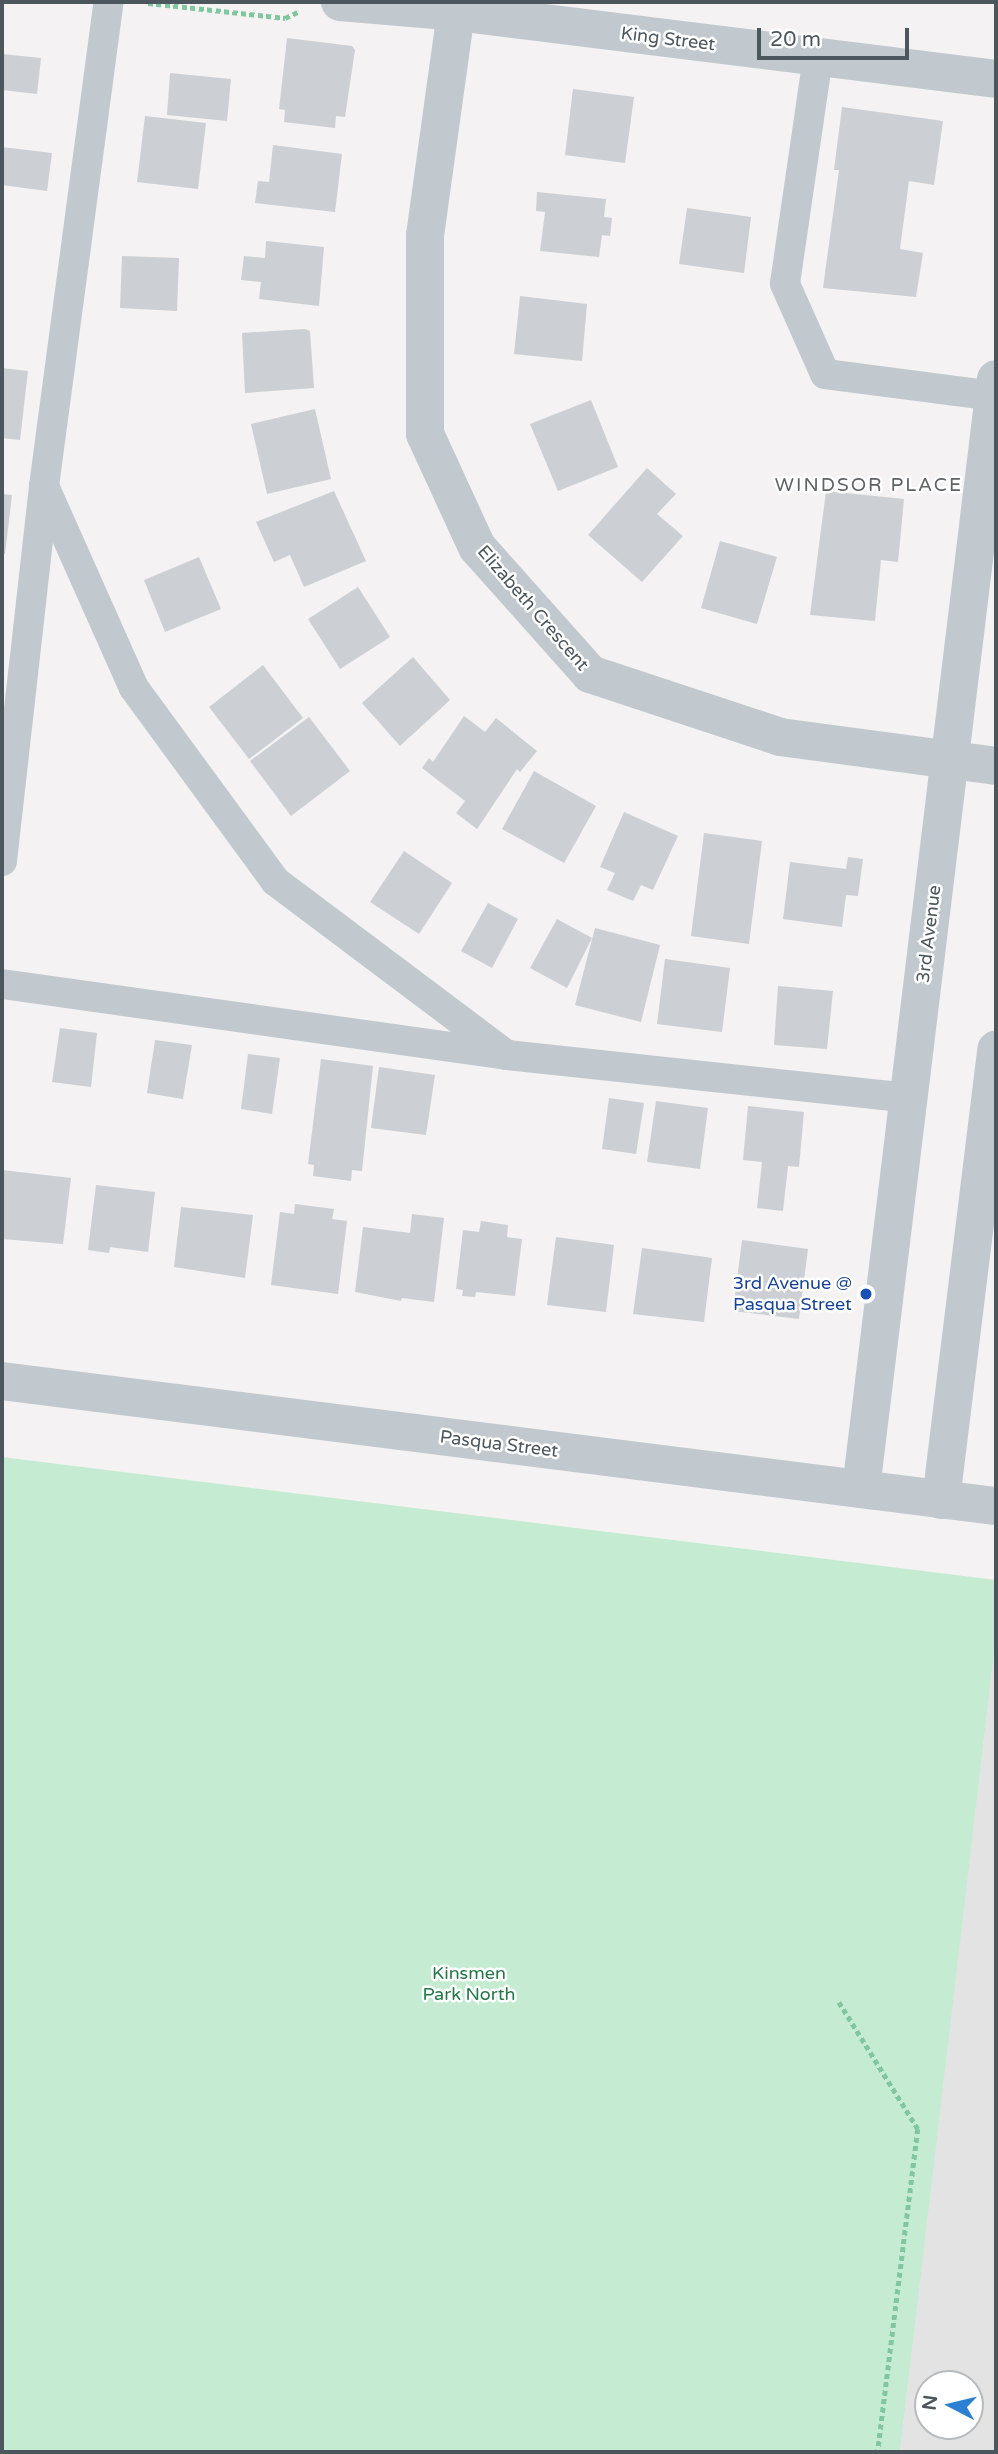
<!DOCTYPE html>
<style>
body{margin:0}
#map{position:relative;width:998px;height:2454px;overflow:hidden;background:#f4f2f2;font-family:"Varela Round",sans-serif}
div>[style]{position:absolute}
.education>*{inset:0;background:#e4e3e3}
.green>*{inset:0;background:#c5ecd2}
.building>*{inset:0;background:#cccfd3}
.path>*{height:4.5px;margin-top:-2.25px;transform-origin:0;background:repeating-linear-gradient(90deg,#80c79f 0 5px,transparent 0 8.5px)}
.lane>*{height:30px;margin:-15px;padding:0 15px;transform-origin:15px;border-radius:15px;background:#c1c9ce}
.street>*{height:38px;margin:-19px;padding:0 19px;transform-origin:19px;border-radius:19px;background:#c1c9ce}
.dots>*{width:19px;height:19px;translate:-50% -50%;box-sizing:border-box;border:4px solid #fff;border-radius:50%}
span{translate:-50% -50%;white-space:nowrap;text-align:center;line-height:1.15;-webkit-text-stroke:5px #fff;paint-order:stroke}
.street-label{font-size:18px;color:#4b565d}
.transit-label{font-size:18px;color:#164399}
.right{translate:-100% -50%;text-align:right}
.park-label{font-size:18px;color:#217947}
.neighbourhood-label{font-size:19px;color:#5f6266;letter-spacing:2px}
.frame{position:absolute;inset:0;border:4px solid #4b565d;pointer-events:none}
.north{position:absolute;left:914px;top:2370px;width:70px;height:70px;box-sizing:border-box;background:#fff;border:2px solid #b7bbbe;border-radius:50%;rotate:277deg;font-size:19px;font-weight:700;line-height:28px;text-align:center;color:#4b565d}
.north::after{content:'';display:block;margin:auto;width:24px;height:32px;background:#2b80d4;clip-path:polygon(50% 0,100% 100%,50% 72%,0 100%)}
.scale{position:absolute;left:757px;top:28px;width:152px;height:32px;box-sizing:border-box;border:4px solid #4b565d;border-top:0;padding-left:9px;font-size:21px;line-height:24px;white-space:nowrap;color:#4b565d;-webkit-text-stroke:5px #fff;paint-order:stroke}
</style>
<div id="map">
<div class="education">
<i style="clip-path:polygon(evenodd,996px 1637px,996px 2452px,900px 2452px,941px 2096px,996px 1637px,928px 2384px,970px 2384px,970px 2426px,928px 2426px,928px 2384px)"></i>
</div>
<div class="green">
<i style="clip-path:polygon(2px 1457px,996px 1580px,996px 1637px,900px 2452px,2px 2452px)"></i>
</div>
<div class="building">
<i style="clip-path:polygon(287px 38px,352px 46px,355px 50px,345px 117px,336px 116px,335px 128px,284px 122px,285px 110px,279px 109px)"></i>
<i style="clip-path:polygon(2px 54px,41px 58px,37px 94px,2px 90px)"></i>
<i style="clip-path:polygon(170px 73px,231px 79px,227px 121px,167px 115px)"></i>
<i style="clip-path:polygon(573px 89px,634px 97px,625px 163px,565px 155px)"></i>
<i style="clip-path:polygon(842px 107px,943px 121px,934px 185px,909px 181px,900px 249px,923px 253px,916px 297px,823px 288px,839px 170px,834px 170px)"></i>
<i style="clip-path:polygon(145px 116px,206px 123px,198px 189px,137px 182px)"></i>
<i style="clip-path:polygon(273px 145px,342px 154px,335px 212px,255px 203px,258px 181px,269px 182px)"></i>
<i style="clip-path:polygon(2px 147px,52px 153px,47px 191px,2px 185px)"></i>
<i style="clip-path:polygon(537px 192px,606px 199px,604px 217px,612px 218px,610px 236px,602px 235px,599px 257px,540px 251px,545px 212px,536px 211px)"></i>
<i style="clip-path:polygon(687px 208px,751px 217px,744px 273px,679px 264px)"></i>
<i style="clip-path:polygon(266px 241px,324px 247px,319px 306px,259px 299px,261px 282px,241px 280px,244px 256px,265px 258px)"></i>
<i style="clip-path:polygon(122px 256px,179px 258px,177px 311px,120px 308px)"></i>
<i style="clip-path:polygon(520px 296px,587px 304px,582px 361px,514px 354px)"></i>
<i style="clip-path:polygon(305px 329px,310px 331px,314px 388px,245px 393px,242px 333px)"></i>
<i style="clip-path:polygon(2px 368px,28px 371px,20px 440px,2px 438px)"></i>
<i style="clip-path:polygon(591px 400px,618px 467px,558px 491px,530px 424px)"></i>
<i style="clip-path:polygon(315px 409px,331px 479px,267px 494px,251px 424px)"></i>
<i style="clip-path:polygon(647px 468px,676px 494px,657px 514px,683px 536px,642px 582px,588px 535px)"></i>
<i style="clip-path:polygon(334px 491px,366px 561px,304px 587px,290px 555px,274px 562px,256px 522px)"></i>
<i style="clip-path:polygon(826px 491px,904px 499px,898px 562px,881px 560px,875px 621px,810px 615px)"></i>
<i style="clip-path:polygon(2px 494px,12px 495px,5px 554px,2px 554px)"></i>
<i style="clip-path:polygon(720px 541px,777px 557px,757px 624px,701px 608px)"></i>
<i style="clip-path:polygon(199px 557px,221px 609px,165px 632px,144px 580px)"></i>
<i style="clip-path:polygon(358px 587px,390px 637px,340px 669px,308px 619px)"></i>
<i style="clip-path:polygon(413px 657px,450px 700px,400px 746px,362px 703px)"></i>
<i style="clip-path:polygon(263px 665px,303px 718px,249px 759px,209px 707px)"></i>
<i style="clip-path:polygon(464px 716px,485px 732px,496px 718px,537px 751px,520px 772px,517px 769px,477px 829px,456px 813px,465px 801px,422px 768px,429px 758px,433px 762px)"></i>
<i style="clip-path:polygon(309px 717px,350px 771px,291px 816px,250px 761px)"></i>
<i style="clip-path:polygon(534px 771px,596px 806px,564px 863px,502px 829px)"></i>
<i style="clip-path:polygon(624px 812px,678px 836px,653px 890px,641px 885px,633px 901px,607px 890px,615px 873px,600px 867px)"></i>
<i style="clip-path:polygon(704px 833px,762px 841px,749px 944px,691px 936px)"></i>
<i style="clip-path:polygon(404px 851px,452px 883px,419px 934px,370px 902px)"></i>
<i style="clip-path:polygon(848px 857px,863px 859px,858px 896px,846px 895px,842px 927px,783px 919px,790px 862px,846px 869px)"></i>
<i style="clip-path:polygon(488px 903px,518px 919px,492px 968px,461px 951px)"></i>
<i style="clip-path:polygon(557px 919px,592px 938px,567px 988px,530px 968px)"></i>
<i style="clip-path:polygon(595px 928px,660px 945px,641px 1022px,575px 1005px)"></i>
<i style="clip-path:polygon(665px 959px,730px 968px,722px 1032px,657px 1024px)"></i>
<i style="clip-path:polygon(778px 986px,833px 991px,827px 1049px,774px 1045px)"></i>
<i style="clip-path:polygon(60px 1028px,97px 1033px,91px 1087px,52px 1082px)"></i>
<i style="clip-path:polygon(155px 1040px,192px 1045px,183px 1099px,147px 1093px)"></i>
<i style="clip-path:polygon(248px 1054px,280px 1058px,272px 1114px,241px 1109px)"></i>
<i style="clip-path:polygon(321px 1059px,373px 1066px,362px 1171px,352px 1170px,351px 1181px,313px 1176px,314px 1165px,308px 1164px)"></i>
<i style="clip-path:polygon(379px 1067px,435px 1075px,426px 1135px,371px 1128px)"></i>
<i style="clip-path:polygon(609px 1098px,644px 1103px,636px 1154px,602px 1149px)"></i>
<i style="clip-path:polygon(656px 1101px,708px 1108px,700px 1169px,647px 1162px)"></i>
<i style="clip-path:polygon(748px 1106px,804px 1112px,799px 1167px,788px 1166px,783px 1211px,757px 1208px,762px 1162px,743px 1160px)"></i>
<i style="clip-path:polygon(2px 1170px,71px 1178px,63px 1244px,2px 1239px)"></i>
<i style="clip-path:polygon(96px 1185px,155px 1192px,148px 1252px,110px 1247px,109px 1253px,88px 1250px)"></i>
<i style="clip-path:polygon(295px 1204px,334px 1209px,332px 1219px,347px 1221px,338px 1294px,271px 1285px,280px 1212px,294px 1214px)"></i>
<i style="clip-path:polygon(181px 1207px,253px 1215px,245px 1278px,174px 1267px)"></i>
<i style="clip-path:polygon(412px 1214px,444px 1218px,434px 1302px,402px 1298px,401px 1301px,355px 1292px,363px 1227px,410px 1233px)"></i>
<i style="clip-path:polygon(481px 1221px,508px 1225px,507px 1237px,522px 1239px,515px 1296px,476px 1292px,475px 1297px,462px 1296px,463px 1290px,456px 1289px,463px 1230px,479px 1232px)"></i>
<i style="clip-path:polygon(556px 1237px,614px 1245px,606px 1312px,547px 1305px)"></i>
<i style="clip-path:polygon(742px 1240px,808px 1249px,799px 1319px,733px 1311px)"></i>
<i style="clip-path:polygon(642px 1248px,712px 1258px,704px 1322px,633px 1314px)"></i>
</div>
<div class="path">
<i style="left:148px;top:3px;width:138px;rotate:6.2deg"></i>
<i style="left:285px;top:18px;width:14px;rotate:-25deg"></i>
<i style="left:839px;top:2002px;width:150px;rotate:58.1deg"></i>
<i style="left:918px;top:2129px;width:325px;rotate:97.1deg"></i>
</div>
<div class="lane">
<i style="left:818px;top:57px;width:229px;rotate:98.3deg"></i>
<i style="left:785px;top:284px;width:98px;rotate:66deg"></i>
<i style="left:825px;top:374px;width:170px;rotate:7.4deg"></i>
<i style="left:44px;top:486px;width:221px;rotate:66deg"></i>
<i style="left:134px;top:688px;width:239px;rotate:53.8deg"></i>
<i style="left:275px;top:881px;width:288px;rotate:36.9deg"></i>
<i style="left:2px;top:861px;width:377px;rotate:-83.6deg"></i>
<i style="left:44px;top:486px;width:488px;rotate:-82.4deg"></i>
<i style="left:2px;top:984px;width:510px;rotate:8deg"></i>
<i style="left:507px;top:1055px;width:404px;rotate:6.1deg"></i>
</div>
<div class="street">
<i style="left:340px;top:2px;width:116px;rotate:4.9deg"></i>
<i style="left:456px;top:12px;width:544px;rotate:7.07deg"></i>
<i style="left:456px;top:12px;width:225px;rotate:97.9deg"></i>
<i style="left:425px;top:235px;width:199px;rotate:90deg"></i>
<i style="left:425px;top:434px;width:124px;rotate:65.3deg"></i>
<i style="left:477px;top:547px;width:170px;rotate:48.3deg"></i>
<i style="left:590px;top:674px;width:200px;rotate:18.3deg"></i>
<i style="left:780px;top:737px;width:218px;rotate:7.6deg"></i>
<i style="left:2px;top:1381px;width:1002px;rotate:7.17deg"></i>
<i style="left:861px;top:1489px;width:1118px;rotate:-83.07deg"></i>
<i style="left:941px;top:1500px;width:454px;rotate:-83deg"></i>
</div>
<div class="dots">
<i style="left:866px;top:1294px;background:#1a4fb4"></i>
</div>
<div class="street-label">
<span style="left:668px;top:39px;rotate:7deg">King Street</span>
<span style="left:533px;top:608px;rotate:49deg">Elizabeth Crescent</span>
<span style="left:929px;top:934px;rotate:-83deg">3rd Avenue</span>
<span style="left:499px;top:1444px;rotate:7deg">Pasqua Street</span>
</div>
<div class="transit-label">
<span class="right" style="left:852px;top:1294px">3rd Avenue @<br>Pasqua Street</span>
</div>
<div class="park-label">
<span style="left:469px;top:1984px">Kinsmen<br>Park North</span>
</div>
<div class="neighbourhood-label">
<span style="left:869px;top:486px">WINDSOR PLACE</span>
</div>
<div class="frame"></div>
<div class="north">N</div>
<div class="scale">20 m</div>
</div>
